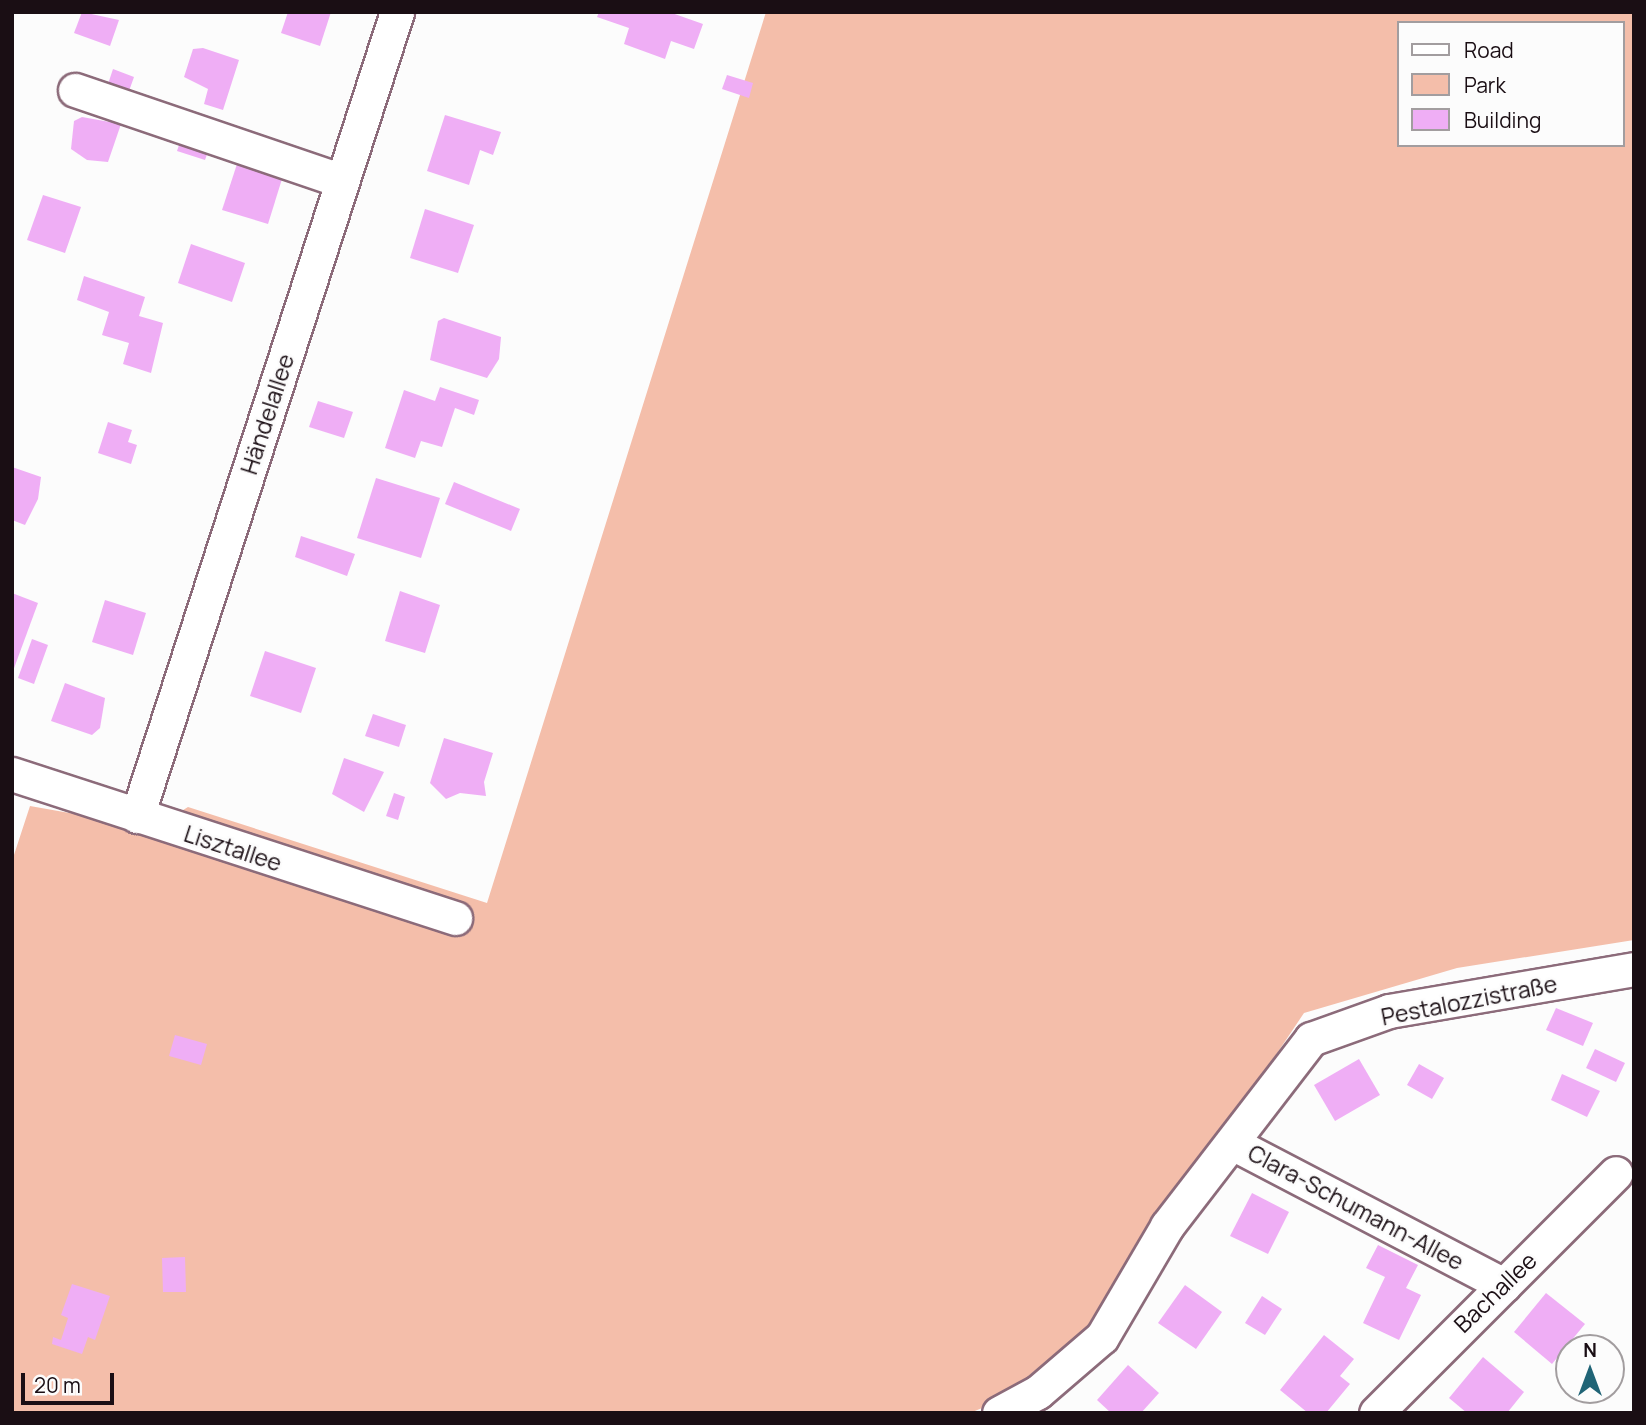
<!DOCTYPE html>
<meta charset="utf-8">
<style>
body{margin:0}
#map{position:relative;width:1646px;height:1425px;overflow:hidden;background:#fcfcfc;font-family:Manrope,sans-serif}
div>[style]{position:absolute}
.green>*{inset:0;background:#f4beaa}
.building>*{inset:0;background:#efaef5}
.roads{filter:drop-shadow(2px 0 #8c6b7a) drop-shadow(-2px 0 #8c6b7a) drop-shadow(0 2px #8c6b7a) drop-shadow(0 -2px #8c6b7a)}
.minor>*{height:33px;margin:-16.5px;padding:0 16.5px;transform-origin:16.5px;border-radius:16.5px;background:#fff}
span{translate:-50% -50%;white-space:nowrap;text-align:center;line-height:1.15;-webkit-text-stroke:5px #fcfcfc;paint-order:stroke}
.street-label{font-size:23px;color:#1a0e14}
.frame{position:absolute;inset:0;border:14px solid #1a0e14;pointer-events:none}
.legend{position:absolute;left:1397px;top:21px;width:228px;height:126px;box-sizing:border-box;background:#fcfcfc;border:2px solid #a29d9f;margin:0;padding:9px 12px;list-style:none;font-size:21px;color:#1a0e14}
.legend li{display:flex;align-items:center;gap:14px;height:35px}
.legend b{width:35px;border:2px solid #a29d9f}
.north{position:absolute;left:1555px;top:1334px;width:70px;height:70px;box-sizing:border-box;background:#fcfcfc;border:2px solid #a29d9f;border-radius:50%;rotate:0deg;font-size:19px;font-weight:700;line-height:28px;text-align:center;color:#1a0e14}
.north::after{content:'';display:block;margin:auto;width:24px;height:32px;background:#206476;clip-path:polygon(50% 0,100% 100%,50% 72%,0 100%)}
.scale{position:absolute;left:21px;top:1373px;width:93px;height:32px;box-sizing:border-box;border:4px solid #1a0e14;border-top:0;padding-left:9px;font-size:21px;line-height:24px;white-space:nowrap;color:#1a0e14;-webkit-text-stroke:5px #fcfcfc;paint-order:stroke}
</style>
<div id="map">
<div class="green">
<i style="clip-path:polygon(evenodd,766px 12px,1634px 12px,1634px 940px,1457px 968px,1304px 1013px,1102px 1314px,999px 1401px,970px 1413px,12px 1413px,12px 861px,30px 806px,154px 828px,188px 807px,487px 903px,766px 12px,1399px 23px,1623px 23px,1623px 145px,1399px 145px,1399px 23px)"></i>
</div>
<div class="building">
<i style="clip-path:polygon(82px 12px,119px 20px,110px 46px,74px 33px)"></i>
<i style="clip-path:polygon(288px 12px,331px 12px,320px 46px,281px 33px)"></i>
<i style="clip-path:polygon(599px 12px,669px 12px,703px 24px,694px 49px,671px 41px,665px 59px,624px 44px,629px 28px,597px 17px)"></i>
<i style="clip-path:polygon(203px 48px,239px 60px,223px 110px,204px 104px,208px 89px,184px 77px,193px 49px)"></i>
<i style="clip-path:polygon(113px 69px,134px 77px,129px 91px,108px 84px)"></i>
<i style="clip-path:polygon(727px 75px,753px 83px,749px 98px,722px 89px)"></i>
<i style="clip-path:polygon(445px 115px,501px 132px,493px 155px,480px 150px,469px 185px,427px 171px)"></i>
<i style="clip-path:polygon(82px 117px,121px 124px,108px 162px,87px 160px,71px 149px,74px 121px)"></i>
<i style="clip-path:polygon(169px 130px,211px 143px,205px 160px,177px 151px,179px 145px,166px 141px)"></i>
<i style="clip-path:polygon(237px 164px,282px 179px,268px 224px,222px 210px)"></i>
<i style="clip-path:polygon(43px 195px,81px 207px,65px 253px,27px 240px)"></i>
<i style="clip-path:polygon(425px 209px,474px 225px,458px 273px,410px 258px)"></i>
<i style="clip-path:polygon(191px 244px,245px 263px,232px 302px,178px 283px)"></i>
<i style="clip-path:polygon(84px 276px,145px 297px,139px 316px,163px 323px,151px 373px,123px 364px,129px 343px,102px 335px,109px 312px,77px 300px)"></i>
<i style="clip-path:polygon(444px 318px,501px 337px,499px 359px,487px 378px,430px 360px,438px 321px)"></i>
<i style="clip-path:polygon(440px 387px,479px 400px,474px 415px,455px 408px,442px 447px,421px 441px,415px 458px,385px 448px,404px 390px,435px 401px)"></i>
<i style="clip-path:polygon(318px 401px,353px 412px,344px 438px,309px 427px)"></i>
<i style="clip-path:polygon(108px 422px,132px 430px,128px 442px,137px 445px,131px 464px,98px 453px)"></i>
<i style="clip-path:polygon(12px 467px,41px 477px,38px 499px,25px 525px,12px 520px)"></i>
<i style="clip-path:polygon(376px 478px,440px 498px,421px 558px,357px 538px)"></i>
<i style="clip-path:polygon(454px 482px,520px 509px,511px 531px,445px 504px)"></i>
<i style="clip-path:polygon(301px 536px,355px 554px,347px 576px,295px 557px)"></i>
<i style="clip-path:polygon(400px 591px,440px 605px,425px 653px,385px 641px)"></i>
<i style="clip-path:polygon(12px 593px,38px 603px,13px 671px,12px 671px)"></i>
<i style="clip-path:polygon(105px 600px,146px 613px,133px 655px,92px 642px)"></i>
<i style="clip-path:polygon(32px 639px,48px 645px,34px 684px,18px 678px)"></i>
<i style="clip-path:polygon(265px 651px,316px 668px,301px 713px,250px 696px)"></i>
<i style="clip-path:polygon(65px 683px,105px 698px,100px 728px,92px 735px,51px 721px)"></i>
<i style="clip-path:polygon(373px 714px,406px 725px,399px 747px,365px 736px)"></i>
<i style="clip-path:polygon(444px 738px,493px 753px,484px 782px,486px 796px,460px 793px,446px 799px,430px 783px)"></i>
<i style="clip-path:polygon(344px 758px,384px 772px,364px 812px,332px 794px)"></i>
<i style="clip-path:polygon(394px 793px,405px 797px,398px 820px,386px 816px)"></i>
<i style="clip-path:polygon(1556px 1008px,1593px 1023px,1583px 1046px,1546px 1030px)"></i>
<i style="clip-path:polygon(175px 1035px,207px 1044px,201px 1065px,169px 1056px)"></i>
<i style="clip-path:polygon(1595px 1049px,1625px 1063px,1616px 1082px,1586px 1068px)"></i>
<i style="clip-path:polygon(1359px 1059px,1380px 1095px,1335px 1121px,1314px 1085px)"></i>
<i style="clip-path:polygon(1419px 1064px,1444px 1078px,1432px 1099px,1407px 1085px)"></i>
<i style="clip-path:polygon(1562px 1074px,1600px 1091px,1587px 1117px,1551px 1100px)"></i>
<i style="clip-path:polygon(1252px 1193px,1289px 1212px,1268px 1254px,1230px 1236px)"></i>
<i style="clip-path:polygon(1378px 1245px,1418px 1265px,1406px 1288px,1421px 1295px,1399px 1340px,1363px 1323px,1385px 1277px,1366px 1268px)"></i>
<i style="clip-path:polygon(185px 1257px,186px 1292px,163px 1292px,162px 1258px)"></i>
<i style="clip-path:polygon(72px 1284px,110px 1296px,95px 1340px,88px 1337px,82px 1354px,52px 1344px,53px 1337px,61px 1340px,68px 1318px,61px 1315px)"></i>
<i style="clip-path:polygon(1185px 1285px,1222px 1312px,1196px 1349px,1158px 1323px)"></i>
<i style="clip-path:polygon(1546px 1293px,1585px 1324px,1552px 1364px,1514px 1332px)"></i>
<i style="clip-path:polygon(1262px 1296px,1282px 1309px,1265px 1335px,1245px 1323px)"></i>
<i style="clip-path:polygon(1324px 1335px,1354px 1359px,1340px 1376px,1350px 1384px,1326px 1413px,1308px 1413px,1280px 1390px)"></i>
<i style="clip-path:polygon(1483px 1357px,1524px 1392px,1507px 1413px,1467px 1413px,1449px 1398px)"></i>
<i style="clip-path:polygon(1128px 1365px,1159px 1393px,1141px 1413px,1111px 1413px,1097px 1400px)"></i>
</div>
<div class="roads">
<div class="minor">
<i style="left:75px;top:90px;width:282px;rotate:18.8deg"></i>
<i style="left:12px;top:774px;width:466px;rotate:18deg"></i>
<i style="left:137px;top:816px;width:845px;rotate:-72.08deg"></i>
<i style="left:1232px;top:1143px;width:307px;rotate:27.6deg"></i>
<i style="left:999px;top:1413px;width:44px;rotate:-28.3deg"></i>
<i style="left:1038px;top:1392px;width:84px;rotate:-40.7deg"></i>
<i style="left:1102px;top:1337px;width:129px;rotate:-59.6deg"></i>
<i style="left:1167px;top:1226px;width:236px;rotate:-52.4deg"></i>
<i style="left:1311px;top:1039px;width:83px;rotate:-19.7deg"></i>
<i style="left:1389px;top:1011px;width:249px;rotate:-9.7deg"></i>
<i style="left:1376px;top:1413px;width:339px;rotate:-45deg"></i>
</div>
</div>
<div class="street-label">
<span style="left:267px;top:414px;rotate:-72deg">Händelallee</span>
<span style="left:233px;top:848px;rotate:18deg">Lisztallee</span>
<span style="left:1469px;top:1000px;rotate:-11deg">Pestalozzistraße</span>
<span style="left:1356px;top:1207px;rotate:28deg">Clara-Schumann-Allee</span>
<span style="left:1495px;top:1292px;rotate:-44deg">Bachallee</span>
</div>
<div class="frame"></div>
<ul class="legend">
<li><b style="height:9px;background:#fff"></b>Road</li>
<li><b style="height:19px;background:#f4beaa"></b>Park</li>
<li><b style="height:19px;background:#efaef5"></b>Building</li>
</ul>
<div class="north">N</div>
<div class="scale">20 m</div>
</div>
